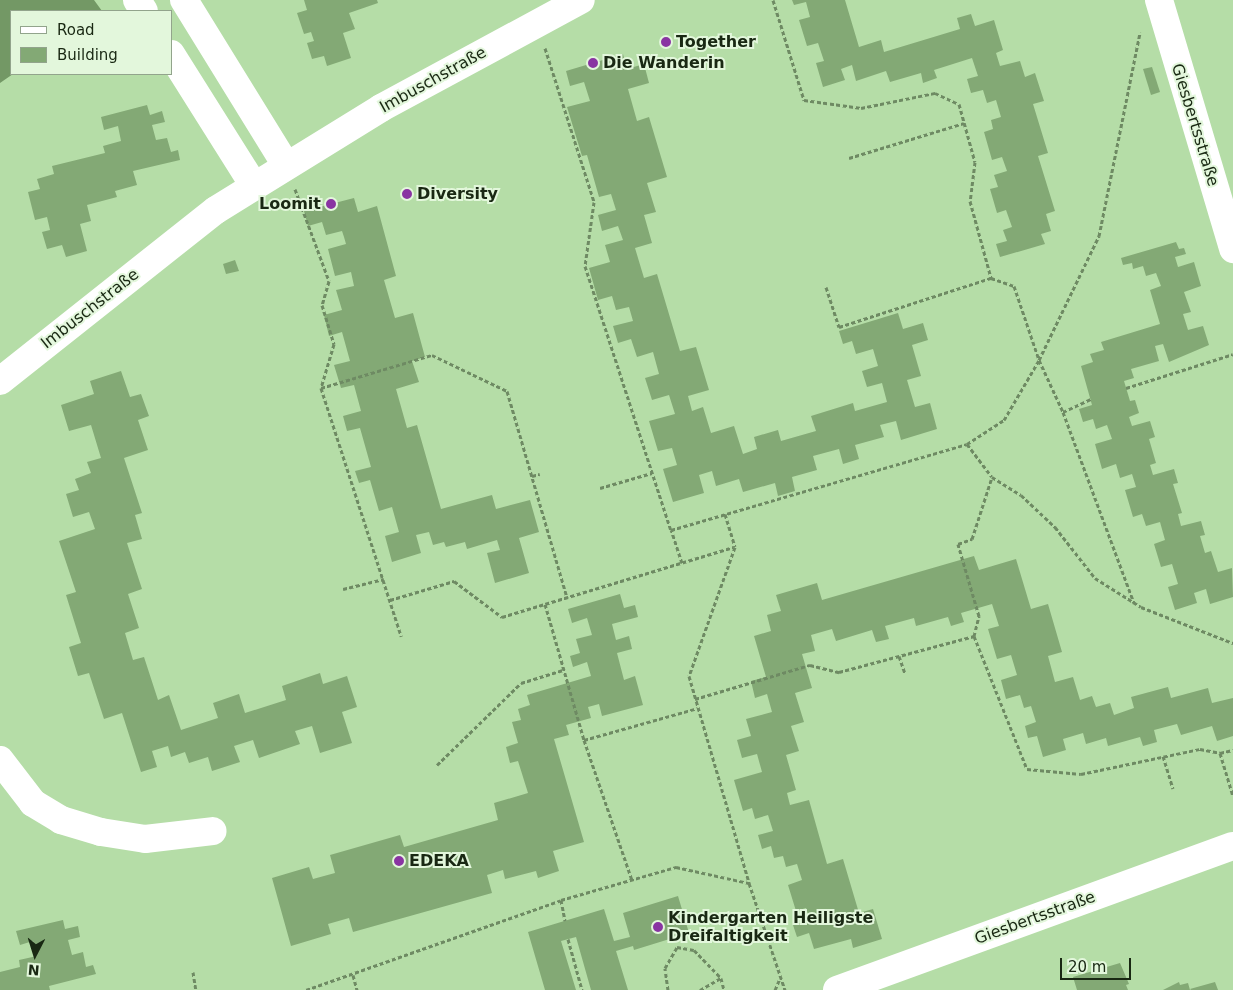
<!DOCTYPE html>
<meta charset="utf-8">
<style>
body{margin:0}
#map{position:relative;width:1233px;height:990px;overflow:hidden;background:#b5dda7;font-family:"DejaVu Sans",sans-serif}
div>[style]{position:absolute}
.forest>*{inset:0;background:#739865}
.building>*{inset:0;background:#83a975}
.path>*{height:3px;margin-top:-1.5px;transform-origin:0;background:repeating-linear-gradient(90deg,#6e8a63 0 4px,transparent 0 6.5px)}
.minor>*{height:28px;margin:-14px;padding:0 14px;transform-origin:14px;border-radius:14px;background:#fff}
.dots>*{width:14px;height:14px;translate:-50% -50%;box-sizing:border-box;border:2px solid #e3f7dc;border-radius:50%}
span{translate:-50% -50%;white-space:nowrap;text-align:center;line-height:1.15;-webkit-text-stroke:4px #e3f7dc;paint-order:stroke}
.poi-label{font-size:16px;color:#192813;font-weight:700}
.left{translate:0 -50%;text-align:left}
.right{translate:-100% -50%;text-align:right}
.street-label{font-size:16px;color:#192813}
.legend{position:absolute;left:10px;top:10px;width:162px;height:65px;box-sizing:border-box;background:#e3f7dc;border:1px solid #92a48c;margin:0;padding:6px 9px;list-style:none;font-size:15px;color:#192813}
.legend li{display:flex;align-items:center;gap:10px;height:25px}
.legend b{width:25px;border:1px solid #92a48c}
.north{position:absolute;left:10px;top:930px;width:50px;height:50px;-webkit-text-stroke:4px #e3f7dc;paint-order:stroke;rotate:185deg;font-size:14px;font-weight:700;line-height:20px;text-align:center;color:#192813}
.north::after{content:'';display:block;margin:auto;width:18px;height:22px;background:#192813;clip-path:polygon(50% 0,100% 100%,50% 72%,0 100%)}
.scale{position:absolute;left:1060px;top:958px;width:71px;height:22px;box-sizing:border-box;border:2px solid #192813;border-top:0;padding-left:6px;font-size:15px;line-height:18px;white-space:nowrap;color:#192813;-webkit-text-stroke:4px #e3f7dc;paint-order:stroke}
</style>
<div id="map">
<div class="forest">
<i style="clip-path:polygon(0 0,94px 0,102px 11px,11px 11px,13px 74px,0 83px)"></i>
</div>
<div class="building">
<i style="clip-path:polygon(304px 0,377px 0,378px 3px,349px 13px,355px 29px,343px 33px,351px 58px,327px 66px,324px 56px,312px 59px,307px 43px,314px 41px,311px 32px,304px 34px,297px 13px,307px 10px)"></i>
<i style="clip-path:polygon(792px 0,845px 0,859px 47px,881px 40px,884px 52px,960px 29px,957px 18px,971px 14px,975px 26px,994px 20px,1003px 50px,996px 53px,1000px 66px,1020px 61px,1025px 77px,1035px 73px,1044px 101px,1033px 104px,1048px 153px,1038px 156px,1055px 211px,1046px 214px,1051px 231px,1041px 234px,1045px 244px,1000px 257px,996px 244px,1007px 241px,1003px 230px,1012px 227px,1006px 210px,997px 213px,990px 189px,998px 187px,994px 175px,1007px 171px,1002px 157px,992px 160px,984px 132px,993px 129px,991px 120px,1001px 117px,996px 100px,987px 103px,983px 90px,971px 93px,967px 79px,978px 76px,972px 58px,934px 70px,937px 78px,923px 83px,921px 73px,890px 82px,886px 71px,856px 81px,852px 65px,841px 69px,845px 80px,823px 87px,816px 63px,824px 61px,818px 43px,807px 46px,799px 20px,810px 17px,806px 2px,794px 5px)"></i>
<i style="clip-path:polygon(623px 54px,627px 69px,644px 64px,649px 83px,628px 89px,637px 121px,649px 117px,667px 177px,647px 183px,656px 212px,644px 215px,652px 243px,635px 248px,644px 278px,657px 274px,680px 351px,696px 347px,709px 390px,688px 396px,692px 411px,703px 407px,711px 433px,734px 426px,743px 454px,757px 449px,754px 437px,778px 430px,781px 441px,816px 431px,811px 416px,853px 403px,855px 411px,887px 402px,882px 383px,867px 387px,862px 371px,878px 366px,873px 349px,856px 354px,852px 341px,843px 344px,839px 331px,898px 313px,903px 329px,923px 323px,928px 340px,912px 345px,921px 376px,907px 380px,915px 407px,930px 403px,937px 429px,901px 440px,896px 421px,880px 425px,884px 437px,855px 445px,859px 459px,843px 464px,839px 449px,813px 456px,817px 470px,792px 477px,795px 491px,778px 496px,775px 483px,743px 492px,739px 479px,716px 486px,712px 471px,699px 475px,704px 493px,673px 502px,663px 469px,677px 465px,672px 448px,658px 451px,649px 421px,675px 414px,669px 395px,652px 400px,645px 378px,659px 374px,653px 352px,637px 357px,631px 339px,618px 343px,613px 326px,633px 321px,629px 307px,616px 310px,612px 296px,598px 300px,589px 268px,610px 262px,605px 245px,623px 240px,618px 226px,602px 231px,598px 215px,616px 210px,611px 194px,599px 197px,587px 155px,582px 156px,567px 107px,590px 101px,584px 82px,570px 86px,566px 71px)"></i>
<i style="clip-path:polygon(1152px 67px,1160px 92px,1151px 95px,1143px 69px)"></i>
<i style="clip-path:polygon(147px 105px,150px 115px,162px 111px,165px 122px,152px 125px,156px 140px,167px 138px,171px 152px,178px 150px,180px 160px,133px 171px,137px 185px,115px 191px,117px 197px,87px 205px,91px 221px,80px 224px,87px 251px,66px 257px,62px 245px,47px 249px,42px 232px,50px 230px,47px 217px,35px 220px,28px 192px,40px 189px,37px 179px,54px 174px,52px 166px,105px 153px,103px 146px,121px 141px,118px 126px,104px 130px,101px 117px)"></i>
<i style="clip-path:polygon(354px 198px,358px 212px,377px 206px,396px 276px,384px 280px,395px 318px,413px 313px,425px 357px,412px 361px,419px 382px,396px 389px,407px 428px,417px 425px,441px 509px,492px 495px,496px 509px,530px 500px,539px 532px,519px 538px,529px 573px,495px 583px,487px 553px,500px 550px,497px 540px,467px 549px,465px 542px,446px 547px,444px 542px,433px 545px,429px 532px,416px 535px,421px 553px,392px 562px,385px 536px,399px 532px,392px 507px,379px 511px,370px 480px,359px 483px,355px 471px,371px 467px,360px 428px,347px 431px,343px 416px,361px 411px,354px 385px,341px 388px,334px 365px,350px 361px,342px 332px,329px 336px,324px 315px,342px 310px,336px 290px,354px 286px,351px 272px,335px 276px,328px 249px,346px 244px,344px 237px,342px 231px,326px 235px,322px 222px,308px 226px,304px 211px)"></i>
<i style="clip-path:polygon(1176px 242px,1179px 249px,1184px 248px,1186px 254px,1175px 257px,1178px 267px,1194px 262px,1201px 286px,1184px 292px,1191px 312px,1183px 314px,1188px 330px,1203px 326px,1209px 345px,1169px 362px,1163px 344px,1155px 346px,1159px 361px,1131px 369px,1134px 378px,1124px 381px,1130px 401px,1135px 400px,1139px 413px,1129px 417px,1132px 426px,1150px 421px,1155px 437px,1149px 439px,1156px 463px,1150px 465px,1153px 475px,1174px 469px,1178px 483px,1173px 484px,1182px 513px,1178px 514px,1181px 526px,1201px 521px,1205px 535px,1200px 536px,1205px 553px,1211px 551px,1218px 572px,1232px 568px,1233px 597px,1210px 604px,1206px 589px,1194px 593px,1197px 603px,1175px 610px,1168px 587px,1178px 584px,1172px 564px,1161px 567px,1154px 544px,1165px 540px,1160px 522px,1146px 526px,1142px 514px,1133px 517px,1125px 490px,1136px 487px,1132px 474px,1120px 478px,1116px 464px,1102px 469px,1095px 444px,1112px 439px,1107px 425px,1096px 429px,1093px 419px,1083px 422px,1079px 409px,1092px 405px,1081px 366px,1093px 362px,1090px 354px,1104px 350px,1101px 342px,1160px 324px,1150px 290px,1161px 286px,1156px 273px,1146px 276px,1143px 266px,1133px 269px,1132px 263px,1123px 265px,1121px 258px)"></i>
<i style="clip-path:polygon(235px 260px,239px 271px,226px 274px,223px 264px)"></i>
<i style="clip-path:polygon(121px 371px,130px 397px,141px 394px,149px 416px,138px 420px,148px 450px,124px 458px,142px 513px,135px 515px,142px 539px,127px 543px,142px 589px,128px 594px,139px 628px,125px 633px,133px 660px,144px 657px,158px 700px,169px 695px,181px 730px,218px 718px,213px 703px,239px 694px,245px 713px,286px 700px,282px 686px,320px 673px,323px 684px,347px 676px,357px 707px,342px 712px,352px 743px,320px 753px,312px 726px,295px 731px,300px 744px,259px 758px,253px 740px,234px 746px,240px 762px,212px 771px,208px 757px,189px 763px,185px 752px,171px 757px,168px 746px,152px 751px,157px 767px,141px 772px,122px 713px,104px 719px,89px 673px,78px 676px,69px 647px,81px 643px,66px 595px,76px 592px,59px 541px,95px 529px,89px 512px,73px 517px,66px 494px,79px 490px,75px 479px,91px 473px,87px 462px,101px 458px,91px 425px,69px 431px,61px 405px,94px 394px,90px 381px)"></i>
<i style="clip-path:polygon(974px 556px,979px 570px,1016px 559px,1031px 609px,1048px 604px,1062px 652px,1048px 656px,1055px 682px,1073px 677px,1080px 700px,1092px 696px,1096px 707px,1110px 703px,1114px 715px,1134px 708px,1131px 697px,1168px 687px,1171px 698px,1208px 688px,1212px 703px,1233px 698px,1233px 736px,1217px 741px,1212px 726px,1181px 735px,1177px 724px,1154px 730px,1157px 742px,1143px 746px,1140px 737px,1108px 746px,1106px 738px,1086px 744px,1083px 733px,1063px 739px,1066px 750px,1043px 757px,1037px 736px,1028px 738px,1025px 726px,1036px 722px,1031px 706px,1024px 708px,1020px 695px,1006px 699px,1001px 680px,1017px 675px,1011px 655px,997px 659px,988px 629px,999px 626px,992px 604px,961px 613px,964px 622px,951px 626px,948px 617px,916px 626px,914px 618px,885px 626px,889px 639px,876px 642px,872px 630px,836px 641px,832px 629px,811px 635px,815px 651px,802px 654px,812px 688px,795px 693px,804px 722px,791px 726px,799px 751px,786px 755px,796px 790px,787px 793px,790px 805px,809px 800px,827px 864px,843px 859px,859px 913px,873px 909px,882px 939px,853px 948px,851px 939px,814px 949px,809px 933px,797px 937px,793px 925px,810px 920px,806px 908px,796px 911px,788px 885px,802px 880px,797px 864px,786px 867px,783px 856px,774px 858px,771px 846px,762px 849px,758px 835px,773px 831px,768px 815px,755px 819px,752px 808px,743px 811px,734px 780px,762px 772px,757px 754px,742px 758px,737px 740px,751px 736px,746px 719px,772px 712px,767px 694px,755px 698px,751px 681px,766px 677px,754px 636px,771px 631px,767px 615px,781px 611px,776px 595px,817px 583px,822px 600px)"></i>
<i style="clip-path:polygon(620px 594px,624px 608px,635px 605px,638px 617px,612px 624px,616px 640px,629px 636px,632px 649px,617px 653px,624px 680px,635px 676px,643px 705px,602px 716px,599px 704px,588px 707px,591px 718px,566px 725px,569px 735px,554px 739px,584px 842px,553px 851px,559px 871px,538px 878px,536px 871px,505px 879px,503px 870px,487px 875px,492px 893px,353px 932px,349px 918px,328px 924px,331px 934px,291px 946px,272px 878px,309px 867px,313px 879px,335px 873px,330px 855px,400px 835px,404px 847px,498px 820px,494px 803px,528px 793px,518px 761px,510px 763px,506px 747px,518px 743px,512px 722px,521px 720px,518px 709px,530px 705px,527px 695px,591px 676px,587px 662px,573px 667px,570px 656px,580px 653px,576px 639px,592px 635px,587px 618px,572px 623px,568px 609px)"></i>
<i style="clip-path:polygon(678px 896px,689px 933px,634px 950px,633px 946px,616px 951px,628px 990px,591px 990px,576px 937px,561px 941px,576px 990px,545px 990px,528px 932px,604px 909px,614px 941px,630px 937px,623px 913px)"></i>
<i style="clip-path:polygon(63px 920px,65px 929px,78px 926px,80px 937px,68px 940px,72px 955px,83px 952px,86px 967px,93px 965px,96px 974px,49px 986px,50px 990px,0 990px,0 972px,20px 967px,19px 960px,37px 956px,33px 941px,20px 945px,16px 931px)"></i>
<i style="clip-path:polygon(1120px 963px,1129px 984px,1126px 985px,1128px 990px,1077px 990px,1073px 977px)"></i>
<i style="clip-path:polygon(1179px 982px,1180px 985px,1188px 983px,1190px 990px,1163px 990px)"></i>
<i style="clip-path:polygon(1215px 982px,1218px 990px,1191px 990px,1190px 989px)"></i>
</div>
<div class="path">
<i style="left:773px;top:0;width:105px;rotate:72.8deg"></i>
<i style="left:804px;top:100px;width:58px;rotate:8deg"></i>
<i style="left:861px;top:108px;width:76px;rotate:-11.5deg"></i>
<i style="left:935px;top:93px;width:26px;rotate:25deg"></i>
<i style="left:959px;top:104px;width:60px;rotate:74.6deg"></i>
<i style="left:975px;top:162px;width:39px;rotate:97deg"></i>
<i style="left:970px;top:201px;width:80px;rotate:74.7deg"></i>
<i style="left:991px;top:278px;width:24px;rotate:19deg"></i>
<i style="left:1014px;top:286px;width:78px;rotate:71.3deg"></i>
<i style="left:1039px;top:360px;width:57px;rotate:65.2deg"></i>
<i style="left:1063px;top:412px;width:31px;rotate:-25deg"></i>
<i style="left:545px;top:48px;width:162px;rotate:72.3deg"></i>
<i style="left:594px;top:202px;width:65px;rotate:98deg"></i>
<i style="left:585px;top:266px;width:278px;rotate:72deg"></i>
<i style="left:849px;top:158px;width:120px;rotate:-16.9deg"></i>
<i style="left:295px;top:189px;width:98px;rotate:69.7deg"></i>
<i style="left:329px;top:281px;width:25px;rotate:106deg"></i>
<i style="left:322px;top:305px;width:41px;rotate:72.9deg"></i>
<i style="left:334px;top:344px;width:46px;rotate:106.5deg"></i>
<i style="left:321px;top:388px;width:261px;rotate:72.1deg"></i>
<i style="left:826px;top:287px;width:42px;rotate:72deg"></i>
<i style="left:839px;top:327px;width:160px;rotate:-17.9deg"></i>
<i style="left:321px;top:388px;width:116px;rotate:-16.6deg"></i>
<i style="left:432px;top:355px;width:83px;rotate:25.6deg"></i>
<i style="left:507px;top:391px;width:216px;rotate:73.8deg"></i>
<i style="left:1126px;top:388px;width:112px;rotate:-17.6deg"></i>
<i style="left:1063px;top:412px;width:204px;rotate:69.6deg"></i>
<i style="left:967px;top:444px;width:41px;rotate:52.9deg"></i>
<i style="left:992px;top:477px;width:34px;rotate:32deg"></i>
<i style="left:1021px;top:495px;width:47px;rotate:43.3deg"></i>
<i style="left:1055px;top:527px;width:65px;rotate:51.9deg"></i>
<i style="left:1095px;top:578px;width:54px;rotate:32.2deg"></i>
<i style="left:1141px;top:607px;width:99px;rotate:21.4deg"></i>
<i style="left:532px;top:476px;width:8px;rotate:-14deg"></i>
<i style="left:600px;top:488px;width:54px;rotate:-16.1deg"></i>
<i style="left:725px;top:514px;width:34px;rotate:73deg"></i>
<i style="left:735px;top:547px;width:137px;rotate:109.6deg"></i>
<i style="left:689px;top:676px;width:216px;rotate:73.8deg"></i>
<i style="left:749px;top:883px;width:113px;rotate:71.4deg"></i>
<i style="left:682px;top:563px;width:35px;rotate:-108deg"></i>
<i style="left:671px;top:530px;width:308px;rotate:-16.2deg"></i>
<i style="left:967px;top:444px;width:44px;rotate:-33deg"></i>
<i style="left:1004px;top:420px;width:69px;rotate:-59.7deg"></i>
<i style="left:1039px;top:360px;width:138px;rotate:-64.2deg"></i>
<i style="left:1099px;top:236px;width:208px;rotate:-78.6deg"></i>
<i style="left:343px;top:589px;width:42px;rotate:-13.7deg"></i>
<i style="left:390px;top:600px;width:67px;rotate:-16.5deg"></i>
<i style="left:454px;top:581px;width:60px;rotate:36.9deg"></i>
<i style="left:502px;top:617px;width:242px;rotate:-16.8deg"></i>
<i style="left:545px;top:604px;width:141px;rotate:74deg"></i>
<i style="left:584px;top:740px;width:148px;rotate:71.1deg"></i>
<i style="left:974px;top:636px;width:21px;rotate:-76deg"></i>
<i style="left:979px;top:616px;width:75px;rotate:-106.3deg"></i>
<i style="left:958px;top:544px;width:15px;rotate:-20deg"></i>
<i style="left:972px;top:539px;width:65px;rotate:-72.1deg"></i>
<i style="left:899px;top:656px;width:18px;rotate:71deg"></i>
<i style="left:695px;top:699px;width:120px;rotate:-16.5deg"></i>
<i style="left:810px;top:665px;width:30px;rotate:14deg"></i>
<i style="left:839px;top:672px;width:140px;rotate:-14.9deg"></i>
<i style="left:974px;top:636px;width:143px;rotate:68.3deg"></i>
<i style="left:1027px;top:769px;width:54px;rotate:5.3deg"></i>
<i style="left:1081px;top:774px;width:122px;rotate:-11.9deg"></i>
<i style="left:1200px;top:749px;width:20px;rotate:11deg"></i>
<i style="left:1220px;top:753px;width:45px;rotate:73.2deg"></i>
<i style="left:584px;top:740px;width:118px;rotate:-15.7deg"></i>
<i style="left:1220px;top:753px;width:13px;rotate:-13deg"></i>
<i style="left:1163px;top:756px;width:34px;rotate:73deg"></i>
<i style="left:437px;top:765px;width:117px;rotate:-44.3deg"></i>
<i style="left:521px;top:683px;width:44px;rotate:-17.2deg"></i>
<i style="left:561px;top:900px;width:21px;rotate:79deg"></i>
<i style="left:568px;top:939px;width:53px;rotate:74.6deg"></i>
<i style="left:193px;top:972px;width:18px;rotate:81deg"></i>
<i style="left:353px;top:975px;width:16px;rotate:75deg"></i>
<i style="left:306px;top:990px;width:270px;rotate:-19.4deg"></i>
<i style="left:561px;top:900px;width:120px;rotate:-16deg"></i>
<i style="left:676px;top:867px;width:75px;rotate:12.4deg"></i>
<i style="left:668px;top:990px;width:22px;rotate:-98deg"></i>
<i style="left:665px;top:968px;width:24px;rotate:-60deg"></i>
<i style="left:677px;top:947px;width:17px;rotate:10deg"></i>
<i style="left:694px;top:950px;width:39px;rotate:46deg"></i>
<i style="left:721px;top:978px;width:12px;rotate:76deg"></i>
<i style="left:700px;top:990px;width:24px;rotate:-30deg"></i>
<i style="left:775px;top:990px;width:13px;rotate:-67deg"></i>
</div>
<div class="minor">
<i style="left:137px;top:0;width:13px;rotate:58deg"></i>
<i style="left:184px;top:0;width:194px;rotate:58.3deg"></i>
<i style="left:1159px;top:0;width:260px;rotate:73.4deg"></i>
<i style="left:171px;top:54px;width:156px;rotate:57.8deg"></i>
<i style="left:0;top:381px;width:275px;rotate:-38.4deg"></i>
<i style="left:216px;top:210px;width:194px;rotate:-31.7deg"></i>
<i style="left:381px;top:108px;width:227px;rotate:-28.4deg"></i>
<i style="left:0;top:760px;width:54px;rotate:52.5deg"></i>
<i style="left:33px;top:803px;width:33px;rotate:31deg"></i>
<i style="left:61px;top:820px;width:42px;rotate:16.7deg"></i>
<i style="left:101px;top:832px;width:45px;rotate:9deg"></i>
<i style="left:145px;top:839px;width:68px;rotate:-6.7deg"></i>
<i style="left:837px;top:990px;width:421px;rotate:-20deg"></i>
</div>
<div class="dots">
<i style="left:666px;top:42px;background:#8934a2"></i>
<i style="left:593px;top:63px;background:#8934a2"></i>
<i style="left:407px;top:194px;background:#8934a2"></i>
<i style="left:331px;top:204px;background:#8934a2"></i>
<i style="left:399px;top:861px;background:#8934a2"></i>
<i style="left:658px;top:927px;background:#8934a2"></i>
</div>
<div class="poi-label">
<span class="left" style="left:676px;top:42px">Together</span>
<span class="left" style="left:603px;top:63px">Die Wanderin</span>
<span class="left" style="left:417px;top:194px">Diversity</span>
<span class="right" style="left:321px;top:204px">Loomit</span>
<span class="left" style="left:409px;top:861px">EDEKA</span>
<span class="left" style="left:668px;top:927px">Kindergarten Heiligste<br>Dreifaltigkeit</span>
</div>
<div class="street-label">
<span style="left:433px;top:80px;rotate:-29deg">Imbuschstraße</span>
<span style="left:1195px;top:125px;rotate:73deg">Giesbertsstraße</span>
<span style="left:90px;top:309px;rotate:-38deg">Imbuschstraße</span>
<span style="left:1035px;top:918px;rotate:-20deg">Giesbertsstraße</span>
</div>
<ul class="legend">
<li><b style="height:6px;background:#fff"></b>Road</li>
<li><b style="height:14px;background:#83a975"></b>Building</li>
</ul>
<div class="north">N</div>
<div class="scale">20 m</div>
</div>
